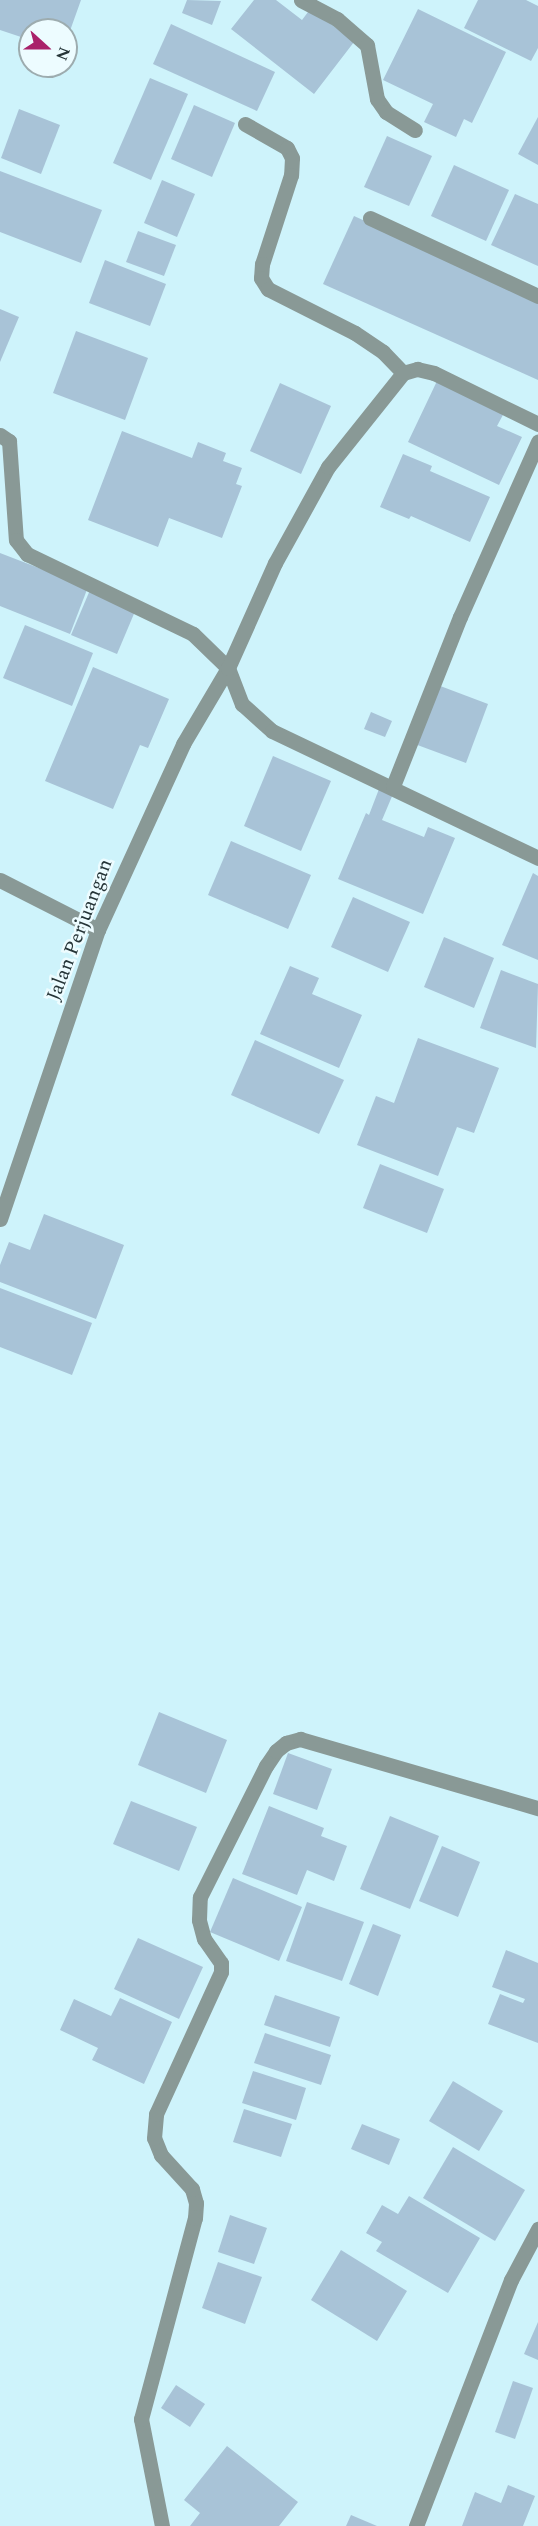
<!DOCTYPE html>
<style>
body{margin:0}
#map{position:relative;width:538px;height:2526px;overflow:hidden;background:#cef3fb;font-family:Spectral,serif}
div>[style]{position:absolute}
.building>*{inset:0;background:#a8c3d7}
.minor>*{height:15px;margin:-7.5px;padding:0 7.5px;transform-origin:7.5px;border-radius:7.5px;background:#899996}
span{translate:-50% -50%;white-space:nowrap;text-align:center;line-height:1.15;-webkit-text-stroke:5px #edfcff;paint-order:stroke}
.street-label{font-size:20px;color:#263538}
.north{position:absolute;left:18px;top:18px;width:60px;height:60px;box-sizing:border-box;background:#edfcff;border:2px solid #9dacaf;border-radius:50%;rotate:111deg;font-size:16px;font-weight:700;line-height:24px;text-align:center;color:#263538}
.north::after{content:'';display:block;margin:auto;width:21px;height:27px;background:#a9226a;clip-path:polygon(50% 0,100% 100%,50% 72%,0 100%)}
</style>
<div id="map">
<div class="building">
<i style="clip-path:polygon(0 0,81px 0,66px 42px,66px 30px,30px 30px,30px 40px,0 30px)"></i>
<i style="clip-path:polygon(187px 0,221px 1px,212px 25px,182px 13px)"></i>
<i style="clip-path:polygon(254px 0,276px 0,302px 20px,311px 8px,354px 42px,314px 94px,231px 29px)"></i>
<i style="clip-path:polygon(478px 0,526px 0,538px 6px,538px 48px,531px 61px,464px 28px)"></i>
<i style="clip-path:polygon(418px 9px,506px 52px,472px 123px,464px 119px,456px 137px,424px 122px,433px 104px,383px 80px)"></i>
<i style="clip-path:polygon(171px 24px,275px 72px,257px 111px,153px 64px)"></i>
<i style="clip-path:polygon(150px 78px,188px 94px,151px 180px,113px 163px)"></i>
<i style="clip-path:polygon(194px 105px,235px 123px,212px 177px,171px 159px)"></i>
<i style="clip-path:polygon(19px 109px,60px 125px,41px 174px,1px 158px)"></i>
<i style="clip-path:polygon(538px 117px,538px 165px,518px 154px)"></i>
<i style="clip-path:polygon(387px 136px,432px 156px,409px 206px,364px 187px)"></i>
<i style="clip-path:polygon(454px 165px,509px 190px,486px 241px,431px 216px)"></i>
<i style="clip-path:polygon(0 171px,102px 210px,81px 263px,0 232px)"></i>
<i style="clip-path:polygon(162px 180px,195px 194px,177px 237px,144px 223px)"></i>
<i style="clip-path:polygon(515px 194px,538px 204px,538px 266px,491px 245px)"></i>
<i style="clip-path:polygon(354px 216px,538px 299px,538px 380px,323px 284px)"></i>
<i style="clip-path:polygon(138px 231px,176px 245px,164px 276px,126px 262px)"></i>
<i style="clip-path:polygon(105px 260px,166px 284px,150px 326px,89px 303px)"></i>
<i style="clip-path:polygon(0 309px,19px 317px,0 362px)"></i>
<i style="clip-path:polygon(76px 331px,148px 358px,125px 420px,53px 393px)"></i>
<i style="clip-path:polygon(437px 381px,504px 413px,497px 426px,522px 437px,499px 485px,408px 442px)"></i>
<i style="clip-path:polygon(280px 383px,331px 406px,301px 474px,250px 451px)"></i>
<i style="clip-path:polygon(122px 431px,192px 458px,198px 442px,226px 453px,223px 461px,242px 468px,236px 484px,242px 486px,222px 538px,169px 518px,158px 547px,88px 520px)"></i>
<i style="clip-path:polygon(403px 454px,432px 466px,430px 471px,490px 497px,470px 542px,411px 516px,409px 519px,380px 507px)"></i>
<i style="clip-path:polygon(0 553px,88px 587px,70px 634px,0 606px)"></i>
<i style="clip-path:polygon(90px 590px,136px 609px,117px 654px,71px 635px)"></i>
<i style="clip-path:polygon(25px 625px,93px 653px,72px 706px,3px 678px)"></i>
<i style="clip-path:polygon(93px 667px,169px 699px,148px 748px,140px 745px,113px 809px,45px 781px)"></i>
<i style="clip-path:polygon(435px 684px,488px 704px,466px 763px,412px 743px)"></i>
<i style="clip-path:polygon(371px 712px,392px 721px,385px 737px,364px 729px)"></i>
<i style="clip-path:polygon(273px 756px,331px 781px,301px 851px,244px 826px)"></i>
<i style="clip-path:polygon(379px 789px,393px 794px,382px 820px,424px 837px,428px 827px,455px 838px,423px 914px,338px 879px,366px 813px,369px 815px)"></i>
<i style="clip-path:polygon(231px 841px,311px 875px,288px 929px,208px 895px)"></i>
<i style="clip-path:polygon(533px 873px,538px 876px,538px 960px,502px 945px)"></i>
<i style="clip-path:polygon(353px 897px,410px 922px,388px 972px,331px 947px)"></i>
<i style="clip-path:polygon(444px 937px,494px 958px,474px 1008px,424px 987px)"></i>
<i style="clip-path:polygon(290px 966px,319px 978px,312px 994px,362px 1015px,339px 1068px,260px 1034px)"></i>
<i style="clip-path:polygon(501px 970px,538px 984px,536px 1048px,480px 1028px)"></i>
<i style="clip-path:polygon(418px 1038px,499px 1068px,474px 1133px,457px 1127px,438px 1176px,357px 1145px,376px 1096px,394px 1103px)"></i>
<i style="clip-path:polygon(255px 1040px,344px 1080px,319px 1134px,231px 1095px)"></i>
<i style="clip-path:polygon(380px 1164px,444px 1189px,427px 1233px,363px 1208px)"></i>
<i style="clip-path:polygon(44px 1214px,124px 1245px,96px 1319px,0 1282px,0 1265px,9px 1242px,30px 1250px)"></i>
<i style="clip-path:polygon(0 1288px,92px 1323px,72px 1375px,0 1347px)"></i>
<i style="clip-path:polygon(159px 1712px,227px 1740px,206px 1793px,138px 1765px)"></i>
<i style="clip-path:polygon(288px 1753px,332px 1769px,317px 1810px,273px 1794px)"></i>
<i style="clip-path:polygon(131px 1801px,197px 1827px,179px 1871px,113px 1844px)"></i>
<i style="clip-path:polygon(269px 1806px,324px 1828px,321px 1836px,347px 1846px,334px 1881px,307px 1870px,297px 1895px,242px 1874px)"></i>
<i style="clip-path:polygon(390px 1816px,439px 1836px,410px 1909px,360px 1889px)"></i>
<i style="clip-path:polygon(442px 1846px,480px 1862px,458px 1917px,419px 1901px)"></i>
<i style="clip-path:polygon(233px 1878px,302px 1907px,279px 1961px,210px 1932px)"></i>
<i style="clip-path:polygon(307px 1902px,364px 1922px,342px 1981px,286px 1961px)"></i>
<i style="clip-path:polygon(373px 1924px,401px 1935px,378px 1996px,349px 1984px)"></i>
<i style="clip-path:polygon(138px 1938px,203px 1967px,179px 2019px,114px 1989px)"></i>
<i style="clip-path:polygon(506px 1950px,538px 1963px,538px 2043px,488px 2024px,500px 1994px,523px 2003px,525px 1999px,492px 1987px)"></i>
<i style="clip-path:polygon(275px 1995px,340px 2017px,330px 2047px,264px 2025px)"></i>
<i style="clip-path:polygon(120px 1998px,172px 2022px,144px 2084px,92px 2060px,98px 2048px,60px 2030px,74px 1999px,111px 2016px)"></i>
<i style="clip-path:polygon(265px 2033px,331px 2055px,321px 2085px,254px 2063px)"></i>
<i style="clip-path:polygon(253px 2071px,306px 2088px,296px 2120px,242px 2103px)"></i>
<i style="clip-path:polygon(453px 2081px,503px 2111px,479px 2151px,429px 2121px)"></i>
<i style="clip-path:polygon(244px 2109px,292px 2124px,281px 2157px,233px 2142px)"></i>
<i style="clip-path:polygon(362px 2124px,400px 2139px,389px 2165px,351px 2149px)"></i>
<i style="clip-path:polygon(453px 2147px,525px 2190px,495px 2241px,423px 2198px)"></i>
<i style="clip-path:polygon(409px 2196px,480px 2238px,448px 2293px,376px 2251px,382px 2242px,366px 2233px,382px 2205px,398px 2214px)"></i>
<i style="clip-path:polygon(230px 2215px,267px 2228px,254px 2264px,218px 2252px)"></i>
<i style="clip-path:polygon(341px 2250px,407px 2291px,377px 2341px,311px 2300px)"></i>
<i style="clip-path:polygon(218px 2262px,262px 2277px,245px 2324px,202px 2308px)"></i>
<i style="clip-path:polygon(538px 2322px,538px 2360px,524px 2354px)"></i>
<i style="clip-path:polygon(513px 2381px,533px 2388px,515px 2439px,495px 2432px)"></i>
<i style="clip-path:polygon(176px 2385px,205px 2404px,190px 2427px,161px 2408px)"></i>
<i style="clip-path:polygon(227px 2446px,298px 2502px,279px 2526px,190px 2526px,200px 2513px,184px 2500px)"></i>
<i style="clip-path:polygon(508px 2485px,535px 2496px,523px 2526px,462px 2526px,475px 2492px,501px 2503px)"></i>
<i style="clip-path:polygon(351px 2515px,377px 2526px,346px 2526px)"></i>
</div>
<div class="minor">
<i style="left:301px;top:0;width:41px;rotate:27.8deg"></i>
<i style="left:337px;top:19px;width:40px;rotate:41deg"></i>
<i style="left:367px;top:45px;width:55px;rotate:79.5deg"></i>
<i style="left:377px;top:99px;width:16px;rotate:55deg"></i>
<i style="left:386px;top:112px;width:34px;rotate:32deg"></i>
<i style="left:245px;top:124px;width:48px;rotate:29.7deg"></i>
<i style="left:287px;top:148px;width:11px;rotate:63deg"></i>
<i style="left:292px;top:158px;width:17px;rotate:93deg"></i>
<i style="left:291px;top:175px;width:94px;rotate:108deg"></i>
<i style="left:262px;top:264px;width:14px;rotate:94deg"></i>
<i style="left:261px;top:278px;width:13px;rotate:58deg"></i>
<i style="left:268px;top:289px;width:97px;rotate:26.8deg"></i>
<i style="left:355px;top:333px;width:34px;rotate:34deg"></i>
<i style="left:383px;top:352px;width:29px;rotate:46deg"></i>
<i style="left:370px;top:218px;width:185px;rotate:24.9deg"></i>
<i style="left:0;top:435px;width:11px;rotate:34deg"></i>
<i style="left:9px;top:441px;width:99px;rotate:86deg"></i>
<i style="left:16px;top:540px;width:18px;rotate:52deg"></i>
<i style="left:27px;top:554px;width:184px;rotate:25.7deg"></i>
<i style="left:193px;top:634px;width:49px;rotate:44.2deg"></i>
<i style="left:228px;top:668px;width:39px;rotate:69deg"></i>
<i style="left:242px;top:704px;width:40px;rotate:42deg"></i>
<i style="left:272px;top:731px;width:295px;rotate:25.5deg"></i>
<i style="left:393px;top:786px;width:182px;rotate:-68.4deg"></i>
<i style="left:460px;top:617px;width:192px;rotate:-66deg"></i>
<i style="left:0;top:880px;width:110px;rotate:27deg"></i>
<i style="left:0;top:1219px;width:305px;rotate:-71.3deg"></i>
<i style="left:98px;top:930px;width:205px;rotate:-65.4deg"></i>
<i style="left:183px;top:744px;width:88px;rotate:-59.4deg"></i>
<i style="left:228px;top:668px;width:115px;rotate:-65.9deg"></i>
<i style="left:275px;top:563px;width:110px;rotate:-61.1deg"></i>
<i style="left:328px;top:467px;width:120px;rotate:-51.4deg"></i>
<i style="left:403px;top:373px;width:15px;rotate:-16deg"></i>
<i style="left:417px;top:369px;width:17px;rotate:13deg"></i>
<i style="left:434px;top:373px;width:116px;rotate:26.1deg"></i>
<i style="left:162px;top:2526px;width:109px;rotate:-101.1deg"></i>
<i style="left:141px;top:2419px;width:208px;rotate:-75deg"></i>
<i style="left:195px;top:2218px;width:15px;rotate:-86deg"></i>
<i style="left:196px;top:2203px;width:15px;rotate:-106deg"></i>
<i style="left:192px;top:2189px;width:46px;rotate:-132.4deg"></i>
<i style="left:161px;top:2155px;width:18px;rotate:-112deg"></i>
<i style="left:154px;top:2138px;width:24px;rotate:-85deg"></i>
<i style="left:156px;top:2114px;width:156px;rotate:-65.4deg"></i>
<i style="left:221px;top:1972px;width:9px;rotate:-90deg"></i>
<i style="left:221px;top:1963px;width:29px;rotate:-125deg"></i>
<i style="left:204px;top:1939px;width:20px;rotate:-105deg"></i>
<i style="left:199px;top:1920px;width:23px;rotate:-88deg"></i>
<i style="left:200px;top:1897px;width:147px;rotate:-63.3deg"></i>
<i style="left:266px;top:1766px;width:18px;rotate:-56deg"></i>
<i style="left:276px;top:1751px;width:13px;rotate:-39deg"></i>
<i style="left:286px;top:1743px;width:15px;rotate:-16deg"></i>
<i style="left:300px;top:1739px;width:248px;rotate:16.2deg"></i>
<i style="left:416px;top:2526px;width:264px;rotate:-68.9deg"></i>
<i style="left:511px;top:2280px;width:58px;rotate:-62.1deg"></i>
</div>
<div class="street-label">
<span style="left:80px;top:930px;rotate:-69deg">Jalan Perjuangan</span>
</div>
<div class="north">N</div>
</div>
